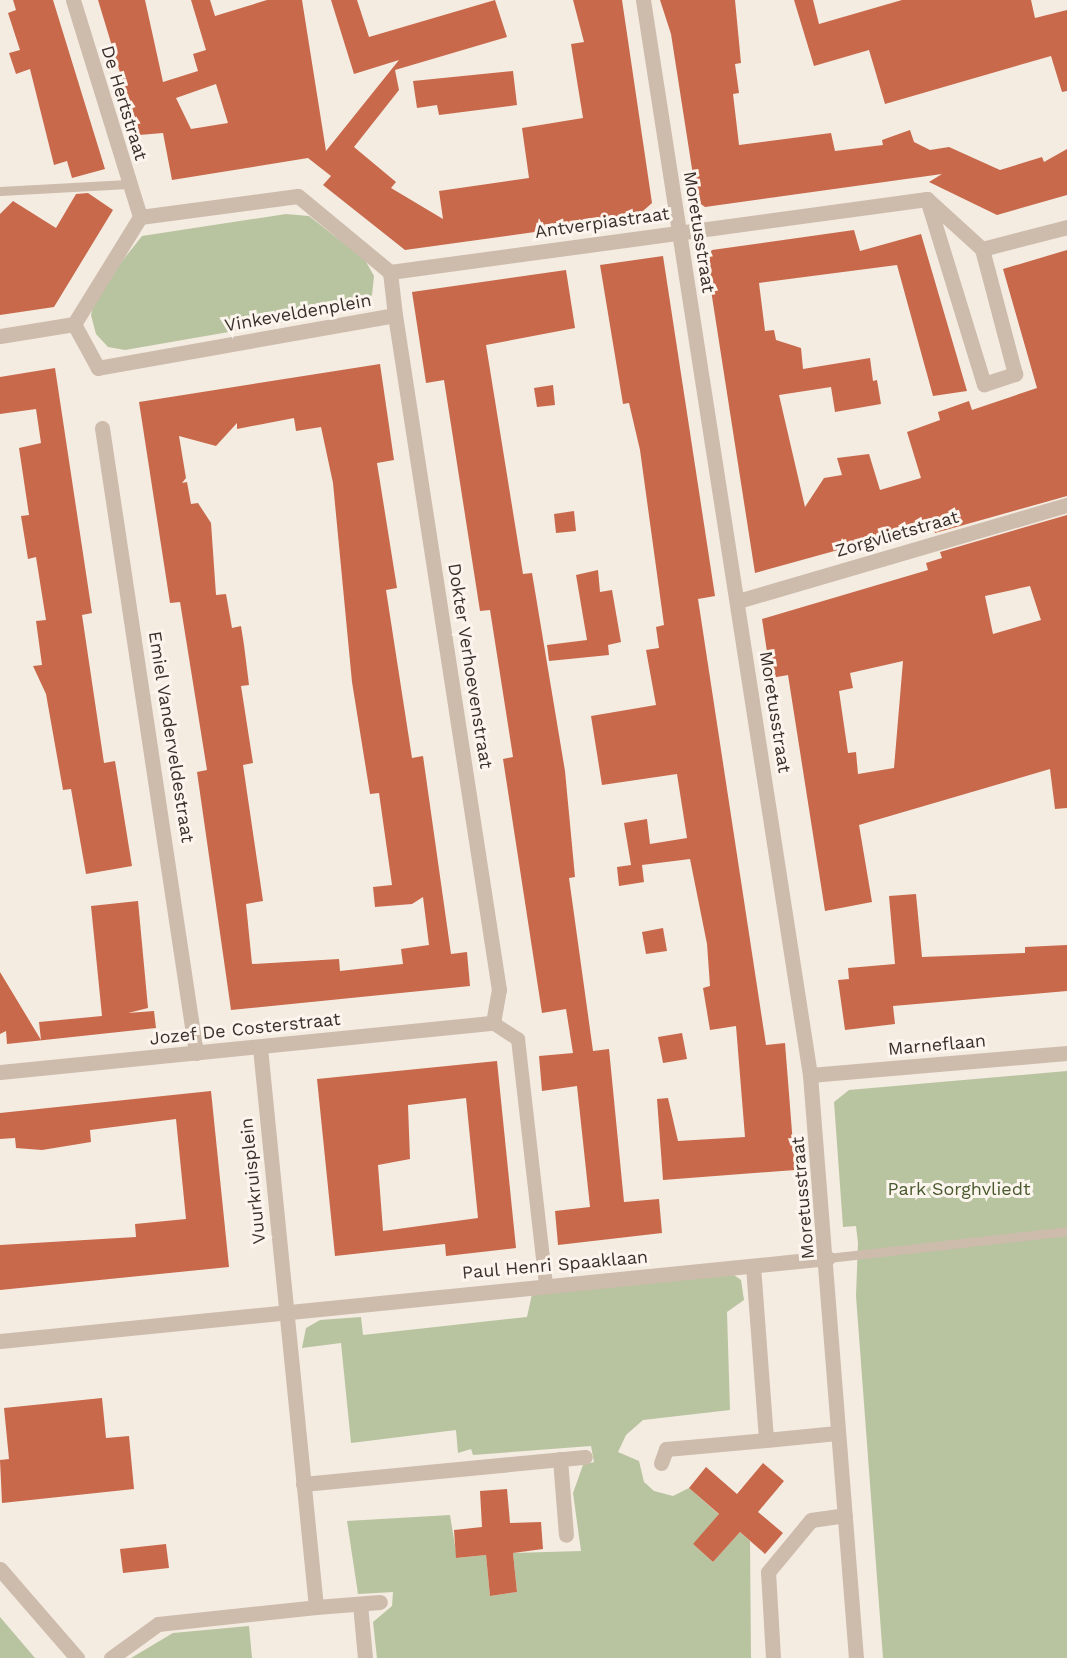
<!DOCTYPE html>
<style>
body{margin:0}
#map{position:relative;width:1067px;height:1658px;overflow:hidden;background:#f4ebe1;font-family:"Work Sans",sans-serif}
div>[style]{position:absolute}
.green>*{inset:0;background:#b8c4a0}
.building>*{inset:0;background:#c8694b}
.service>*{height:9px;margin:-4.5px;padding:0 4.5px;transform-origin:4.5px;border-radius:4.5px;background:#cdbbac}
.pedestrian>*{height:14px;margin:-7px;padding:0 7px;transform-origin:7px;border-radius:7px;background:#cdbbac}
.minor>*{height:15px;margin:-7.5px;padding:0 7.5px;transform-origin:7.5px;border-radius:7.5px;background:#cdbbac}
.tertiary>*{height:15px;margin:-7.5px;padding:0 7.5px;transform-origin:7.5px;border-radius:7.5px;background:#cdbbac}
span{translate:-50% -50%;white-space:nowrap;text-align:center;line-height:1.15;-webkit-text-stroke:6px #fbf5ee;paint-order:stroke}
.street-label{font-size:18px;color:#3b302b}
.park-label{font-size:18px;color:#4a5a2e}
</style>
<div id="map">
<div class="green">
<i style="clip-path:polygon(286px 214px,309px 216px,365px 260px,374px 276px,372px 295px,361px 309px,125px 350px,108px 347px,96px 334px,91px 315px,96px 294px,142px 236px)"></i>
<i style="clip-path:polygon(1067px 1071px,1067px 1658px,883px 1658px,856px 1296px,858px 1243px,856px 1226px,843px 1227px,834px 1102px,849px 1090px)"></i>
<i style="clip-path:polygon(734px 1275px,741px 1280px,744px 1300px,727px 1312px,730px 1410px,643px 1420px,626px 1435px,618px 1452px,639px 1461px,644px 1482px,654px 1491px,673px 1496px,689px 1488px,724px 1519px,693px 1544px,713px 1562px,740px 1532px,750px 1541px,751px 1658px,377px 1658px,373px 1622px,392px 1606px,393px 1592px,358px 1594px,347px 1521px,450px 1515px,457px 1558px,486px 1555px,490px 1596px,517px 1592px,513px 1553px,581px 1551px,573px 1493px,583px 1465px,594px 1462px,591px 1446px,473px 1455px,471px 1449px,458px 1453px,456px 1430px,351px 1443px,341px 1343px,302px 1348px,306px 1328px,320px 1320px,361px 1317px,363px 1335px,527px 1317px,532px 1294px)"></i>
<i style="clip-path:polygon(0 1617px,35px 1658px,0 1658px)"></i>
<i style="clip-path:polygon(249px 1626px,252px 1658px,131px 1658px,173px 1633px)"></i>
</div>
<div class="building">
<i style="clip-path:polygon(13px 0,53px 0,105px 169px,72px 178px,67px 161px,54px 165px,30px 69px,16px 74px,9px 53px,20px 50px,8px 13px,16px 10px)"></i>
<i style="clip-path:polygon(evenodd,98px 0,145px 0,163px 82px,198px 71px,193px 54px,206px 50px,191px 0,210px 0,215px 16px,267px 0,302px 0,326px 151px,399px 60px,354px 74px,331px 0,357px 0,369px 37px,495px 0,507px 37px,395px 70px,399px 90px,354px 147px,396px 182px,391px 188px,443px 219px,439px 191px,529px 178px,522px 128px,583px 118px,571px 44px,584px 42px,573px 0,622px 0,652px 203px,635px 218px,405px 250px,323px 185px,331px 176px,308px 158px,172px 180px,163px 133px,139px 135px,98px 0,216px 84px,228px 123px,191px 129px,176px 98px,216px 84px)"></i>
<i style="clip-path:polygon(660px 0,735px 0,741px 63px,735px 64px,739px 93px,733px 94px,739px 145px,831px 133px,835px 151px,883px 145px,882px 140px,910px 130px,914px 142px,930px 150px,949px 147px,1000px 170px,1042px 157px,1044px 162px,1067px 149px,1067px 195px,997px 215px,929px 182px,942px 174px,705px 207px,697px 201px,671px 34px)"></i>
<i style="clip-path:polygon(794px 0,813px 0,819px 24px,902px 0,1031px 0,1035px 18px,1067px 10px,1067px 91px,1062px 92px,1051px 56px,885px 104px,869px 50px,814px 66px)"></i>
<i style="clip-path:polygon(513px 71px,517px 105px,439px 115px,437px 105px,417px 108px,413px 81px)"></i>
<i style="clip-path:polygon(88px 193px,113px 210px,54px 307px,0 315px,0 214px,13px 201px,56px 228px,76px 194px)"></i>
<i style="clip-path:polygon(854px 230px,860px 251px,921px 234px,967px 391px,933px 396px,897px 265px,759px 283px,765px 331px,774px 330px,776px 340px,801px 348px,803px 369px,870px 358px,873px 381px,877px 380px,881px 404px,835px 412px,831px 387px,779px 395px,805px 507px,824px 478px,842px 475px,837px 458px,869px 454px,880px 490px,921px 478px,907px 432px,940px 420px,938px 412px,969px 401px,972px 410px,1037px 388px,1003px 269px,1067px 250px,1067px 496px,935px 533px,932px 524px,755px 573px,706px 258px,712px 250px)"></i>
<i style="clip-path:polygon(663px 256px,715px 596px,698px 599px,766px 1045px,785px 1043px,795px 1170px,663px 1180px,657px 1099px,668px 1098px,678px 1141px,745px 1137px,736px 1026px,710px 1030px,703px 988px,710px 986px,707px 944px,690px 859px,642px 865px,644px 882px,619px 886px,617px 867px,631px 865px,624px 823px,647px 819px,650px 844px,687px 838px,677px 774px,602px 785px,591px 716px,656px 705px,646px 650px,659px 648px,656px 627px,664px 625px,640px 450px,629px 403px,623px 404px,600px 265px)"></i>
<i style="clip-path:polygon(566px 270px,575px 328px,486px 345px,523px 574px,532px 573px,565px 771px,575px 877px,569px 878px,593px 1051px,609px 1049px,624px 1202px,659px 1199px,662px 1233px,558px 1245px,555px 1211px,590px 1207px,577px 1086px,542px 1091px,539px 1056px,573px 1053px,566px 1009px,542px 1013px,503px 759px,513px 757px,490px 610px,480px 611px,444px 380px,426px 383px,412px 292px)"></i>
<i style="clip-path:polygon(evenodd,380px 364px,394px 460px,377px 463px,397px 588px,386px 590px,412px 758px,423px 756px,451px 954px,467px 952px,470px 986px,231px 1010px,197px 772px,207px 770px,180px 602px,170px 603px,139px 402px,380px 364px,294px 418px,296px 431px,321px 427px,333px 483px,352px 682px,370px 794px,379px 793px,392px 885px,373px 887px,375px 907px,412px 904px,423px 897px,429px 945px,401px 949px,403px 964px,340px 971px,339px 959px,252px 964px,246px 904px,263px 901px,243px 765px,253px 763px,241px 686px,249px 685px,244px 645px,241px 626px,232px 628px,226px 594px,216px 595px,211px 523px,198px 503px,191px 504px,187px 482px,182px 483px,186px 478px,179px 436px,216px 446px,237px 423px,237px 429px,294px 418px)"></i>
<i style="clip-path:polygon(55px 368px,92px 613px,82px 615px,104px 763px,115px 761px,132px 866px,86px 874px,71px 789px,63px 790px,46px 694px,33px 666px,42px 665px,36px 621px,46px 620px,36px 557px,28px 559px,21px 516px,29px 515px,19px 448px,41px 443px,36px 409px,0 414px,0 377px)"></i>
<i style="clip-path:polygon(553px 385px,555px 405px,537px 407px,534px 388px)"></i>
<i style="clip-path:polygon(574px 511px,576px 531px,556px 533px,554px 514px)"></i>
<i style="clip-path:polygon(evenodd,1067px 515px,1067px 808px,1055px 809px,1050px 769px,859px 825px,872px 902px,825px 911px,788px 675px,771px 678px,762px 619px,928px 570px,926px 563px,942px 558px,940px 552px,1067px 515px,1030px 586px,1041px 620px,993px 634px,985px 596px,1030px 586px,1067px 515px,903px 661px,894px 768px,858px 774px,856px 752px,848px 753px,839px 691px,853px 688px,850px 673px,903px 661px)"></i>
<i style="clip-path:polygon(598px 570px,600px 592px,612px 590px,621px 642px,608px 645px,609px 655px,549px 661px,547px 645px,587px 640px,576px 575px)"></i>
<i style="clip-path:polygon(916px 894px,922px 957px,1025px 953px,1025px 947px,1067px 945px,1067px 991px,893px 1006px,895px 1024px,845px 1030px,838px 980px,849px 979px,848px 968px,895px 964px,889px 896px)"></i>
<i style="clip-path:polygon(138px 901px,148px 1008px,128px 1013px,154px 1011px,156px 1028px,7px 1044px,6px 1031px,0 1034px,0 972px,41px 1040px,39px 1022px,102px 1016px,91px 906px)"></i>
<i style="clip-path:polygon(663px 928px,667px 951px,646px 954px,642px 932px)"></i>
<i style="clip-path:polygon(682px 1033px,687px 1059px,663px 1063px,658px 1037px)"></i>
<i style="clip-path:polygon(evenodd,497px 1061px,516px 1248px,446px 1256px,445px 1244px,335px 1256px,317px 1079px,497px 1061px,466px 1098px,478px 1218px,383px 1231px,378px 1165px,410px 1159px,408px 1105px,466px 1098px)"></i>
<i style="clip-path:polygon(211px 1091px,229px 1267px,0 1290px,0 1245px,136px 1237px,135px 1224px,186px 1219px,176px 1119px,90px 1130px,91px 1142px,42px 1150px,16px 1148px,15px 1138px,0 1139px,0 1113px)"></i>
<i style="clip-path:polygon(102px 1398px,106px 1438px,129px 1436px,134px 1489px,2px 1503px,0 1460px,9px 1459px,4px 1408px)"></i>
<i style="clip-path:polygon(763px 1463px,784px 1481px,758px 1512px,783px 1533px,765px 1554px,740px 1532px,713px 1562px,693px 1544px,719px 1514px,689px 1488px,706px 1467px,737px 1494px)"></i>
<i style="clip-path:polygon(507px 1489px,510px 1523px,541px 1522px,543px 1549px,513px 1553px,517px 1592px,490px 1596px,486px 1555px,456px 1558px,454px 1530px,482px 1527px,480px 1491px)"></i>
<i style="clip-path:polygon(166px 1544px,169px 1568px,123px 1573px,120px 1549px)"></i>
</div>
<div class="service">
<i style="left:0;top:191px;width:128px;rotate:-3.1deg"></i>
<i style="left:828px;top:1258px;width:241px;rotate:-6.4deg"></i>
</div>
<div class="pedestrian">
<i style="left:493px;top:1023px;width:30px;rotate:33deg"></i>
<i style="left:518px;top:1039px;width:248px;rotate:83.5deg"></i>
</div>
<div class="minor">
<i style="left:73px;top:0;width:227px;rotate:72.8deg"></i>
<i style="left:643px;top:0;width:1088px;rotate:81.17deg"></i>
<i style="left:810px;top:1075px;width:585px;rotate:85.49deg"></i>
<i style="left:298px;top:196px;width:119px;rotate:39.6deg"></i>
<i style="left:390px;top:272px;width:43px;rotate:83.4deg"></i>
<i style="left:395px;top:315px;width:302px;rotate:169.9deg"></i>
<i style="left:98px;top:368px;width:50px;rotate:-118.6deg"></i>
<i style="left:74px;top:324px;width:126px;rotate:-58.3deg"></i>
<i style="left:140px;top:217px;width:159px;rotate:-7.6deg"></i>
<i style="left:927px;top:199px;width:194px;rotate:72.9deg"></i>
<i style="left:984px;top:384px;width:33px;rotate:-18deg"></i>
<i style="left:1015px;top:374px;width:129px;rotate:-104.8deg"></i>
<i style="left:390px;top:272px;width:542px;rotate:-7.74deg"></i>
<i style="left:927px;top:199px;width:74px;rotate:42.3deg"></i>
<i style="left:982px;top:249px;width:88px;rotate:-14.5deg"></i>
<i style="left:0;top:336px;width:75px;rotate:-9.2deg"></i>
<i style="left:102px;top:428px;width:632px;rotate:81.45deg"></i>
<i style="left:738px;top:601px;width:343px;rotate:-16.3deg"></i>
<i style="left:0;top:1072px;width:495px;rotate:-5.7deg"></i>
<i style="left:493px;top:1023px;width:34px;rotate:-80deg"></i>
<i style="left:499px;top:990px;width:683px;rotate:-98.76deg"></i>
<i style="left:810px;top:1075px;width:258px;rotate:-4.9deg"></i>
<i style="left:753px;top:1266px;width:174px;rotate:85.7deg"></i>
<i style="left:766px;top:1440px;width:71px;rotate:-5.6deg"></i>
<i style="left:0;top:1341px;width:832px;rotate:-5.72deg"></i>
<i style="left:560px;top:1459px;width:76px;rotate:85.5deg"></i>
<i style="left:661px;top:1463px;width:15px;rotate:-70deg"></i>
<i style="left:666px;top:1449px;width:100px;rotate:-5.1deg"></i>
<i style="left:303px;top:1484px;width:283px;rotate:-5.5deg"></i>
<i style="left:360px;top:1604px;width:54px;rotate:84.7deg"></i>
<i style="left:316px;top:1607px;width:64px;rotate:-4.5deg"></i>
<i style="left:111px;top:1658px;width:58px;rotate:-35.9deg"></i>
<i style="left:158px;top:1624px;width:159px;rotate:-6.1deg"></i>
<i style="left:316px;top:1607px;width:562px;rotate:-95.72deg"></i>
<i style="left:773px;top:1658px;width:86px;rotate:-93.3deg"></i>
<i style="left:768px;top:1572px;width:67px;rotate:-50.4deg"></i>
<i style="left:811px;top:1520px;width:34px;rotate:-8deg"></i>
</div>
<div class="tertiary">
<i style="left:0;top:1569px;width:118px;rotate:49.1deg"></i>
</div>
<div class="street-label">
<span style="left:124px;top:103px;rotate:73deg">De Hertstraat</span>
<span style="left:602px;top:223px;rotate:-8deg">Antverpiastraat</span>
<span style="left:699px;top:232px;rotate:81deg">Moretusstraat</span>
<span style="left:298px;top:313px;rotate:-10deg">Vinkeveldenplein</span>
<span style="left:897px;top:534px;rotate:-16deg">Zorgvlietstraat</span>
<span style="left:470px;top:666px;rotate:81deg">Dokter Verhoevenstraat</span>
<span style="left:775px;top:712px;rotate:81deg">Moretusstraat</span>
<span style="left:171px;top:737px;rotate:81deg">Emiel Vanderveldestraat</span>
<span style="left:245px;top:1029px;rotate:-6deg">Jozef De Costerstraat</span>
<span style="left:937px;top:1045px;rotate:-5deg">Marneflaan</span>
<span style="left:253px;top:1181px;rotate:-96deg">Vuurkruisplein</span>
<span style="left:803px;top:1198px;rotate:-95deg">Moretusstraat</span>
<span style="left:555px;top:1265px;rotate:-5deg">Paul Henri Spaaklaan</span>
</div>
<div class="park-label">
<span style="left:959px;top:1189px">Park Sorghvliedt</span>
</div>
</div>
